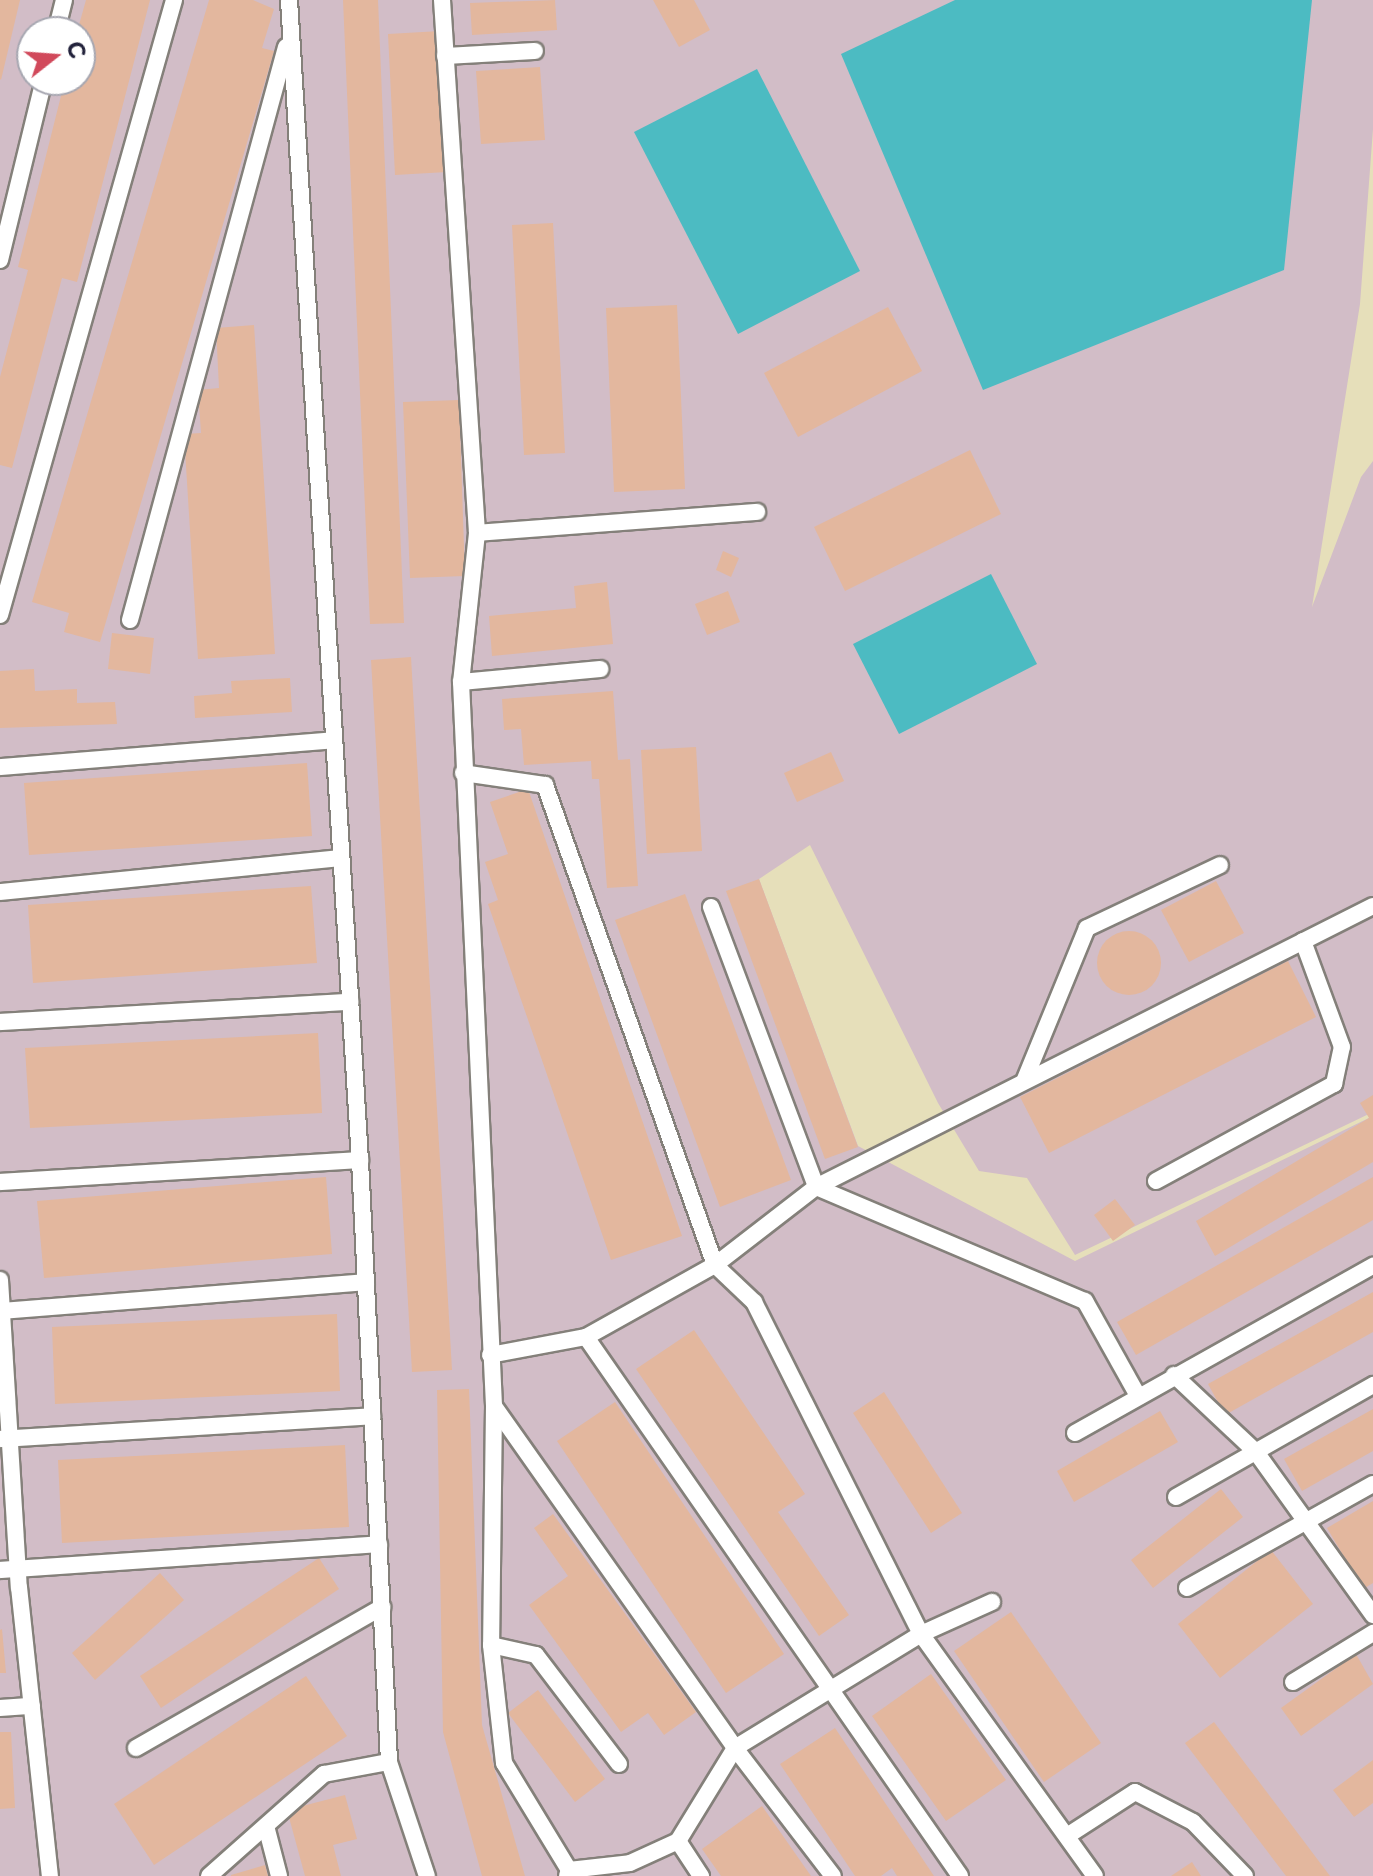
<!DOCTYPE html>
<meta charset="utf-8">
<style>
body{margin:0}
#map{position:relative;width:1373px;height:1876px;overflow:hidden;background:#e6dfba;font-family:"Playpen Sans",sans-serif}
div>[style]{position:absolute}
.industrial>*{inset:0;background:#d2bdc7}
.water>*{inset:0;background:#4cbbc2}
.building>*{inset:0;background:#e3b79e}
.round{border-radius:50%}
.roads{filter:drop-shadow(2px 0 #84807a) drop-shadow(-2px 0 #84807a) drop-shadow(0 2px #84807a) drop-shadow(0 -2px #84807a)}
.lane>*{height:16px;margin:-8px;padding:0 8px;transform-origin:8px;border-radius:8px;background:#fff}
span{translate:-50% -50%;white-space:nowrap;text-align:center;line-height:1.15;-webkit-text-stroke:6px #fff;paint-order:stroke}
.north{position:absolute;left:16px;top:16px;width:80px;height:80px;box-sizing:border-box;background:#fff;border:2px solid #a7a7b1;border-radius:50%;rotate:73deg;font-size:22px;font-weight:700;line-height:32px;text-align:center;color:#22223b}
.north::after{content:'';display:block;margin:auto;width:28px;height:36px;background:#d1495b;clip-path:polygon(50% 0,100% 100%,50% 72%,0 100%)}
</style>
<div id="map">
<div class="industrial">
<i style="clip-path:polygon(evenodd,0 0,1373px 0,1373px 129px,1360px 304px,1312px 607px,1361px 477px,1373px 461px,1373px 1112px,1075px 1255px,1027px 1178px,979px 1171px,938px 1103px,810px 845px,759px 879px,858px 1146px,1075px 1261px,1373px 1116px,1373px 1876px,0 1876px,0 0,32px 32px,80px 32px,80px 80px,32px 80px,32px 32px)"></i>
</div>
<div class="water">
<i style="clip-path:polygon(955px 0,1312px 0,1284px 270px,983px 390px,841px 54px)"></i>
<i style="clip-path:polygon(757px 69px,860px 271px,738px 334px,634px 132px)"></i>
<i style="clip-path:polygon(991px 574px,1037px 664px,899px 734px,853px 644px)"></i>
</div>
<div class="building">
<i style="clip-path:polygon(0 0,20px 0,1px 80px,0 79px)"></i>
<i style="clip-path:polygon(86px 0,150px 0,77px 282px,62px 278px,12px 468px,0 465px,0 377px,28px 270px,18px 267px,65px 80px,80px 80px,77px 32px)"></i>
<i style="clip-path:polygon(209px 0,253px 0,274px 9px,262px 48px,274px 51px,100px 642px,64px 632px,69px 613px,32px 602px)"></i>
<i style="clip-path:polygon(343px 0,378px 0,404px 623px,370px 624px)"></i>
<i style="clip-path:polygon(555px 0,557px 30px,472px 35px,470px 3px)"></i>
<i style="clip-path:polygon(653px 0,694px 0,710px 30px,679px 47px)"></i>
<i style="clip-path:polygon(440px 31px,447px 172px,395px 175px,388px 34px)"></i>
<i style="clip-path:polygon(540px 67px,545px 140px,481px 144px,476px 71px)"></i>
<i style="clip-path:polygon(553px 223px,565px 453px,524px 455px,512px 225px)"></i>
<i style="clip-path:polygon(677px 305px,685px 489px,614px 492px,606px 308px)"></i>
<i style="clip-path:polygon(888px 307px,922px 371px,798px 437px,764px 373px)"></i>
<i style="clip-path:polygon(254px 325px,275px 654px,198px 659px,184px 434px,201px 433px,198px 390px,219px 388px,216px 328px)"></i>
<i style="clip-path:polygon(459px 400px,465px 576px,410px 578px,403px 402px)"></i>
<i style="clip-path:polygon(970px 450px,1001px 514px,845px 591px,814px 527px)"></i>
<i style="clip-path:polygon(723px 551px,739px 558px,731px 577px,716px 570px)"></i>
<i style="clip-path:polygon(607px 582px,613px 644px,492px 656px,489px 616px,576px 608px,574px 586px)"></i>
<i style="clip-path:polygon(728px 591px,740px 622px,707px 635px,695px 604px)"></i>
<i style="clip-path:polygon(112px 633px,154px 638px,150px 674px,108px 669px)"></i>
<i style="clip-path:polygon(411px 657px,452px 1370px,412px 1372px,371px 660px)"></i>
<i style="clip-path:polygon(34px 669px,35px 691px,77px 689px,77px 703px,115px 702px,117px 724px,0 728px,0 671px)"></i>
<i style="clip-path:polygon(290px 678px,292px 712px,195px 718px,194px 696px,232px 693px,231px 681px)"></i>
<i style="clip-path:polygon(613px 691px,618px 760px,630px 759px,638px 886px,607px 888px,599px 779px,592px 779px,591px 761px,524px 765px,521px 729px,504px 730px,502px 699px)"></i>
<i style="clip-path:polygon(696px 747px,702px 851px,647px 854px,641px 750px)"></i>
<i style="clip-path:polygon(831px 752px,844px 781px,797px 802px,784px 773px)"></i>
<i style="clip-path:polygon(307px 763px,312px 836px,29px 855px,24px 783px)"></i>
<i style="clip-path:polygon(528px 789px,682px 1236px,611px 1260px,488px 904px,498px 900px,485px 862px,508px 854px,490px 802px)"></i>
<i style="clip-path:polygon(759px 879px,858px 1147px,825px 1159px,726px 891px)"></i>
<i style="clip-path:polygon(1216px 881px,1244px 933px,1189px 962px,1161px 910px)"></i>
<i style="clip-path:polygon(311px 886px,317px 963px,33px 983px,28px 905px)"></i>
<i style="clip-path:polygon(685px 894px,791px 1180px,720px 1207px,615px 920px)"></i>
<i class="round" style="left:1097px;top:931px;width:64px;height:64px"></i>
<i style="clip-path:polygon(1288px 961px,1316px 1017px,1049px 1153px,1020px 1097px)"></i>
<i style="clip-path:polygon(318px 1033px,322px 1113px,30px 1128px,25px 1048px)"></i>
<i style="clip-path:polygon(1373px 1095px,1373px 1162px,1215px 1256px,1196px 1221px,1369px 1118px,1360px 1103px)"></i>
<i style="clip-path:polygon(326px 1177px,332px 1254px,44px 1278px,37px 1201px)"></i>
<i style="clip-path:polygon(1373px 1177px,1373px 1220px,1136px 1355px,1117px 1322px)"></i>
<i style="clip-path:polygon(1115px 1199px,1135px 1225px,1113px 1241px,1094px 1215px)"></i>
<i style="clip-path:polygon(1373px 1292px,1373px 1332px,1225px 1415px,1208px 1384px)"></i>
<i style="clip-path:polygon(337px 1314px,340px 1391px,55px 1404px,52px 1327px)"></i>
<i style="clip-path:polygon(694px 1330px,805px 1494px,778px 1512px,849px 1615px,819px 1636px,636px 1369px)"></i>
<i style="clip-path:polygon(469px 1389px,482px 1725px,525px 1876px,482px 1876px,443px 1732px,437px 1390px)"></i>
<i style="clip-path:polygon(884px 1392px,962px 1513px,931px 1533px,853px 1413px)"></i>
<i style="clip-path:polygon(615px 1402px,784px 1654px,726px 1693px,557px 1441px)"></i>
<i style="clip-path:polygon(1373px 1409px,1373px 1451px,1302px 1491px,1284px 1459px)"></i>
<i style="clip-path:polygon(1160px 1411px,1178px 1442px,1074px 1502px,1057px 1471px)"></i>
<i style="clip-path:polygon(345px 1445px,349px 1527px,62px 1543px,58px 1460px)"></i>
<i style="clip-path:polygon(1221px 1489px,1243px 1517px,1153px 1588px,1131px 1560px)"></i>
<i style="clip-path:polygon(1373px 1501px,1373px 1583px,1363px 1589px,1327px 1528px)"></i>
<i style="clip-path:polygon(553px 1514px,696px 1712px,664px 1735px,648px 1713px,621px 1732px,529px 1605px,568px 1576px,534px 1528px)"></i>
<i style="clip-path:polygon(1271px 1550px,1313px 1604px,1220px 1678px,1178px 1624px)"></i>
<i style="clip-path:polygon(319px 1558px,339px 1589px,161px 1708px,140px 1676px)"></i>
<i style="clip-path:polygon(160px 1573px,184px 1600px,95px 1680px,72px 1653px)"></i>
<i style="clip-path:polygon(1011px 1612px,1101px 1743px,1044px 1782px,954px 1651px)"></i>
<i style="clip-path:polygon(2px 1629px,6px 1673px,0 1673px,0 1630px)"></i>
<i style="clip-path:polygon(1356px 1654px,1373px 1684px,1301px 1736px,1281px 1708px)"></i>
<i style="clip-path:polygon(931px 1674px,1006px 1780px,946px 1821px,872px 1716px)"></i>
<i style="clip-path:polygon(306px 1676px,347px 1736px,154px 1865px,114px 1804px)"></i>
<i style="clip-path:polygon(538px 1690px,605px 1779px,575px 1802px,508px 1713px)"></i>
<i style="clip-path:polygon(1214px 1722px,1330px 1876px,1286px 1876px,1185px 1743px)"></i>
<i style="clip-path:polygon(835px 1728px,934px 1876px,897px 1876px,892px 1868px,881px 1876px,855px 1876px,780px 1764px)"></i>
<i style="clip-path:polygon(0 1732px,11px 1732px,15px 1808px,0 1809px)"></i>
<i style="clip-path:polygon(1373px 1760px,1373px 1803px,1354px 1817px,1333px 1790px)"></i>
<i style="clip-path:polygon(345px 1795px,357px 1839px,333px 1845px,341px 1876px,305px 1876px,287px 1810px)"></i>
<i style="clip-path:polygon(762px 1806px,811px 1876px,721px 1876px,702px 1849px)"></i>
<i style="clip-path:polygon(1192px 1862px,1201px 1876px,1171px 1876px)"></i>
<i style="clip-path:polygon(265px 1865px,268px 1876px,231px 1876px,231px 1875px)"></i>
</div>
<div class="roads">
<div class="lane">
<i style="left:289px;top:0;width:1162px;rotate:86.5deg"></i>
<i style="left:360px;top:1160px;width:603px;rotate:87.24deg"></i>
<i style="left:389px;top:1762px;width:120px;rotate:71.6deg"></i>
<i style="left:442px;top:0;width:534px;rotate:86.24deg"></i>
<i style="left:477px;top:533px;width:150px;rotate:96.1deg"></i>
<i style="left:461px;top:682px;width:725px;rotate:87.39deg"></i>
<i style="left:494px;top:1406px;width:239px;rotate:90.7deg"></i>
<i style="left:491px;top:1645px;width:119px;rotate:83.7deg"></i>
<i style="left:504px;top:1763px;width:125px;rotate:58.7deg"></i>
<i style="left:56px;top:32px;width:33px;rotate:-76deg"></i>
<i style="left:445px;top:56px;width:90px;rotate:-3.2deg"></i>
<i style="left:0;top:260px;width:185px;rotate:-76.3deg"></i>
<i style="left:477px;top:533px;width:281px;rotate:-4.3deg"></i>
<i style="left:0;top:615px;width:639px;rotate:-74.2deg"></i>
<i style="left:130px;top:620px;width:594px;rotate:-74.77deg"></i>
<i style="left:461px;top:682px;width:140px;rotate:-5.3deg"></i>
<i style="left:0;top:767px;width:333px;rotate:-4.6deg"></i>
<i style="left:463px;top:773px;width:83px;rotate:8.3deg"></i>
<i style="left:545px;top:785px;width:509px;rotate:70.5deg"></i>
<i style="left:715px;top:1265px;width:54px;rotate:43.5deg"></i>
<i style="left:754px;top:1302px;width:372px;rotate:63.3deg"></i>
<i style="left:921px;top:1634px;width:298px;rotate:54.3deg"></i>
<i style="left:0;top:892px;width:342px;rotate:-5.7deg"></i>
<i style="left:711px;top:907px;width:299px;rotate:69.4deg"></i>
<i style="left:816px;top:1187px;width:624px;rotate:-26.77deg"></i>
<i style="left:0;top:1022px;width:351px;rotate:-3.3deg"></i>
<i style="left:1025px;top:1079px;width:163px;rotate:-67.7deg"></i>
<i style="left:1087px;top:928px;width:147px;rotate:-25.3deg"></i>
<i style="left:1156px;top:1181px;width:203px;rotate:-28.6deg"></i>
<i style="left:1334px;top:1084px;width:38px;rotate:-78deg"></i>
<i style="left:1342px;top:1047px;width:113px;rotate:-110.2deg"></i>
<i style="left:0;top:1182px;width:361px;rotate:-3.5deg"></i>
<i style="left:0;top:1280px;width:308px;rotate:86.5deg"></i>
<i style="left:19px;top:1587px;width:291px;rotate:83.9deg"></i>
<i style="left:0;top:1311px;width:367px;rotate:-4.5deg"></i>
<i style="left:586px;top:1337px;width:656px;rotate:55.24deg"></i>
<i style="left:490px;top:1355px;width:98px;rotate:-10.6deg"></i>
<i style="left:586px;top:1337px;width:148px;rotate:-29.2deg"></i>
<i style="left:715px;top:1265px;width:128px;rotate:-37.7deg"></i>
<i style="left:816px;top:1187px;width:292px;rotate:23deg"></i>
<i style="left:1085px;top:1301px;width:109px;rotate:60.8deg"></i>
<i style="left:1174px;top:1375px;width:112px;rotate:43.2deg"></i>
<i style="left:1256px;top:1452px;width:201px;rotate:54.3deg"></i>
<i style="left:494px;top:1406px;width:418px;rotate:54.8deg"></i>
<i style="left:735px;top:1748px;width:161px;rotate:52.6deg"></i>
<i style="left:1075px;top:1433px;width:342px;rotate:-29.3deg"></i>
<i style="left:0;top:1439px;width:373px;rotate:-3.5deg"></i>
<i style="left:1176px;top:1497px;width:227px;rotate:-29.6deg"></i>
<i style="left:0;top:1570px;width:380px;rotate:-3.9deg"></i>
<i style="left:1187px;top:1588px;width:213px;rotate:-29.2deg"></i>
<i style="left:491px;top:1645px;width:46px;rotate:12.5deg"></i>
<i style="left:536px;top:1655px;width:137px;rotate:52.7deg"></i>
<i style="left:1293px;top:1682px;width:94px;rotate:-31.5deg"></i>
<i style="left:0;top:1708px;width:32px;rotate:-4deg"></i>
<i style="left:136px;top:1748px;width:284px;rotate:-29.8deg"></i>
<i style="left:266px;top:1826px;width:52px;rotate:75.4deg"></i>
<i style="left:1067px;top:1836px;width:81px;rotate:-32.9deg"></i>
<i style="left:1135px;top:1792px;width:65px;rotate:27.3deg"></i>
<i style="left:1193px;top:1822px;width:75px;rotate:46.1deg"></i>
<i style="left:678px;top:1841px;width:42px;rotate:56.7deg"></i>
<i style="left:209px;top:1876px;width:154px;rotate:-41.6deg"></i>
<i style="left:324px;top:1774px;width:66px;rotate:-10.5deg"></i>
<i style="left:567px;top:1876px;width:6px;rotate:-72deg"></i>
<i style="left:569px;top:1870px;width:61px;rotate:-6.5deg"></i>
<i style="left:630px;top:1863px;width:53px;rotate:-24.6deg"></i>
<i style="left:678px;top:1841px;width:109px;rotate:-58.5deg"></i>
<i style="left:735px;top:1748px;width:218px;rotate:-31.5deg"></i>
<i style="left:921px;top:1634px;width:78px;rotate:-24.3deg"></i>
</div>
</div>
<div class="north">С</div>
</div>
